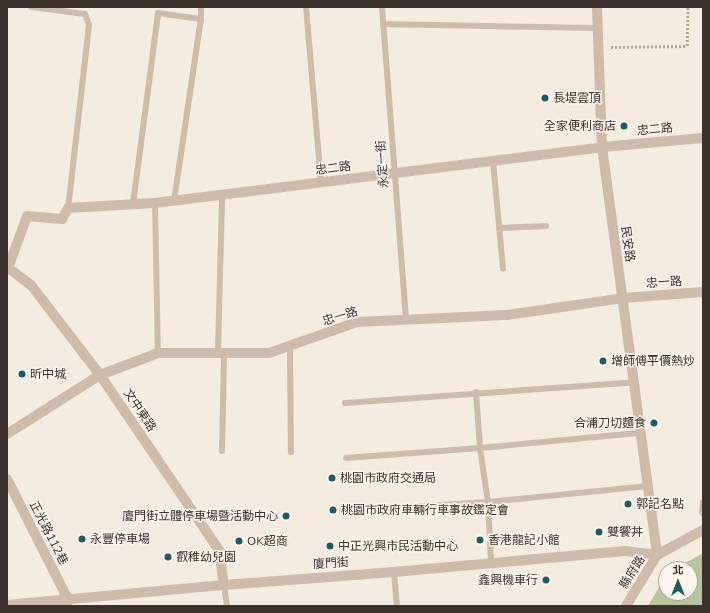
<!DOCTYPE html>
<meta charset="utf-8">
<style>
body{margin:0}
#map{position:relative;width:710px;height:613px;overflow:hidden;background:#f4ebe1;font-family:Mulish,"Noto Sans TC",sans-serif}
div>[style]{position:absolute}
.green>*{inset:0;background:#b8c4a0}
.path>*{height:2.5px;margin-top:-1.25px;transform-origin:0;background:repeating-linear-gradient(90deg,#b9a596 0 2px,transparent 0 4px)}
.service>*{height:6px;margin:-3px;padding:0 3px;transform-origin:3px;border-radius:3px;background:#cdbbac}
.minor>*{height:10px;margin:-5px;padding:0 5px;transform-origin:5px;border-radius:5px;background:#cdbbac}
.dots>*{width:11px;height:11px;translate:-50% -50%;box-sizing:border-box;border:2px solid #fbf5ee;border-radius:50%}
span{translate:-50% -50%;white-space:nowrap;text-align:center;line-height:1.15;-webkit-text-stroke:3px #fbf5ee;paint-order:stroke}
.poi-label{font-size:12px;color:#3b302b}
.left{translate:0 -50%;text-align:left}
.right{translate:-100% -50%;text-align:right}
.street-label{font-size:12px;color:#3b302b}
.frame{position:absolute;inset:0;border:8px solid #3b302b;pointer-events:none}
.north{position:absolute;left:658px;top:561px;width:40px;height:40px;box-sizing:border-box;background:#fbf5ee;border:1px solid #aea6a0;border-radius:50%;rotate:0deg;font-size:11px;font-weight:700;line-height:16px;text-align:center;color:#3b302b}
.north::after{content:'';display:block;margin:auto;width:14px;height:18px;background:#1f5a5e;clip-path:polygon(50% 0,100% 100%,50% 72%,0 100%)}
</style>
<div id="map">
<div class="green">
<i style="clip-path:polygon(703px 553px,703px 606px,648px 606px,666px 575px,666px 593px,690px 593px,690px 569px,675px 569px)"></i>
</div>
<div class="path">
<i style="left:611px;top:47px;width:76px;rotate:-0.8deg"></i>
<i style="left:687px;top:46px;width:39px;rotate:-89deg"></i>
</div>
<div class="service">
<i style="left:31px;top:7px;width:54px;rotate:7.4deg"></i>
<i style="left:85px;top:14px;width:12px;rotate:70deg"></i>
<i style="left:89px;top:25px;width:184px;rotate:96.5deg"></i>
<i style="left:306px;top:7px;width:176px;rotate:85.1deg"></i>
<i style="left:382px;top:7px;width:314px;rotate:85.6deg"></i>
<i style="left:383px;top:24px;width:214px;rotate:1.1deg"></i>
<i style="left:493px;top:161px;width:108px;rotate:84.7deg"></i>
<i style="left:174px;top:201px;width:184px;rotate:-81.6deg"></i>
<i style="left:201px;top:19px;width:12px;rotate:-90deg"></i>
<i style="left:155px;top:203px;width:150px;rotate:88.9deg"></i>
<i style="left:133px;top:204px;width:193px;rotate:-82.5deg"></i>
<i style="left:158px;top:13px;width:43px;rotate:7.9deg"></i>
<i style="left:499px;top:228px;width:47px;rotate:-2.4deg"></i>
<i style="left:290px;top:347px;width:105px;rotate:89.5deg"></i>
<i style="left:218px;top:352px;width:157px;rotate:-88.5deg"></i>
<i style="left:476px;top:392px;width:56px;rotate:85.9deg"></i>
<i style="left:480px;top:448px;width:55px;rotate:81.6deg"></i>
<i style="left:488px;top:502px;width:60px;rotate:87.1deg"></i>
<i style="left:345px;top:403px;width:291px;rotate:-4.1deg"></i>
<i style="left:222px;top:451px;width:99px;rotate:-88.8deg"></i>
<i style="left:346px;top:458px;width:134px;rotate:-4.3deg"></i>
<i style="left:480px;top:448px;width:161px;rotate:-5.4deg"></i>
<i style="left:703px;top:502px;width:9px;rotate:96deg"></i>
<i style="left:702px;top:511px;width:3px;rotate:72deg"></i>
<i style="left:342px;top:511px;width:146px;rotate:-3.5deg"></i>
<i style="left:488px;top:502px;width:161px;rotate:-5.7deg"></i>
<i style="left:394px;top:572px;width:34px;rotate:85deg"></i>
<i style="left:224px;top:585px;width:21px;rotate:82deg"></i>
</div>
<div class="minor">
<i style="left:597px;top:7px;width:140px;rotate:88deg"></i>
<i style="left:602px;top:147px;width:412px;rotate:82.3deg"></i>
<i style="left:7px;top:267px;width:30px;rotate:37deg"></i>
<i style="left:31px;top:285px;width:113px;rotate:52.5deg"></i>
<i style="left:100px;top:375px;width:212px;rotate:55.8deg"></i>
<i style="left:219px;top:550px;width:35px;rotate:82deg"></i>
<i style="left:8px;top:268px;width:55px;rotate:-69.9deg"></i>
<i style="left:27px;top:216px;width:35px;rotate:5deg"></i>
<i style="left:62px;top:219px;width:13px;rotate:-61deg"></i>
<i style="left:68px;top:208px;width:87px;rotate:-3.3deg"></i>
<i style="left:155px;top:203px;width:450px;rotate:-7.1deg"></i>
<i style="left:602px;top:147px;width:101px;rotate:-5.1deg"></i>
<i style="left:7px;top:434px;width:110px;rotate:-32.4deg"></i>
<i style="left:100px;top:375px;width:62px;rotate:-20.8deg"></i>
<i style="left:158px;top:353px;width:111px"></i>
<i style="left:269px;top:353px;width:93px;rotate:-19.4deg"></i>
<i style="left:357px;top:322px;width:150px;rotate:-2.7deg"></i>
<i style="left:507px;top:315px;width:117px;rotate:-8.3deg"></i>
<i style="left:623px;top:298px;width:80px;rotate:-4.3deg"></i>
<i style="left:7px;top:479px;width:135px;rotate:63.1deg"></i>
<i style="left:68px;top:599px;width:5px;rotate:101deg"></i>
<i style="left:7px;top:605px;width:218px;rotate:-5.3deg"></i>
<i style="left:224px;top:585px;width:170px;rotate:-4.4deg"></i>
<i style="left:394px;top:572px;width:232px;rotate:-5.2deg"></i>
<i style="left:625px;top:551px;width:32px;rotate:7deg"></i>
<i style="left:626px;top:606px;width:60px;rotate:-58.7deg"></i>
<i style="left:657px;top:555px;width:52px;rotate:-28.5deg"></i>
</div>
<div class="dots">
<i style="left:545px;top:98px;background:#1f5a5e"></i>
<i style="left:624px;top:126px;background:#1f5a5e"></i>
<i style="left:603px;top:361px;background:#1f5a5e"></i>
<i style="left:22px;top:374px;background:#1f5a5e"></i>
<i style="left:654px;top:423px;background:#1f5a5e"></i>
<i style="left:332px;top:478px;background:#1f5a5e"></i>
<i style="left:628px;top:504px;background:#1f5a5e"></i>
<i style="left:333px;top:510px;background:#1f5a5e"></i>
<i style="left:286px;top:516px;background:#1f5a5e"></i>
<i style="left:599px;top:532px;background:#1f5a5e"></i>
<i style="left:82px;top:539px;background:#1f5a5e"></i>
<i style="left:480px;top:540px;background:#1f5a5e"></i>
<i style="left:239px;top:541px;background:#1f5a5e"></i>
<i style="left:330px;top:546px;background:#1f5a5e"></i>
<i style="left:168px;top:557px;background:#1f5a5e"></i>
<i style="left:546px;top:580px;background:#1f5a5e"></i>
</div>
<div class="poi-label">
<span class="left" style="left:553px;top:98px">長堤雲頂</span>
<span class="right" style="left:616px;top:126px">全家便利商店</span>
<span class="left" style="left:611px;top:361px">增師傅平價熱炒</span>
<span class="left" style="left:30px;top:374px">昕中城</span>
<span class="right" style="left:646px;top:423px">合浦刀切麵食</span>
<span class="left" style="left:340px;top:478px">桃園市政府交通局</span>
<span class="left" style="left:636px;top:504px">郭記名點</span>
<span class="left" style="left:341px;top:510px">桃園市政府車輛行車事故鑑定會</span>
<span class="right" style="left:278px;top:516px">廈門街立體停車場暨活動中心</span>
<span class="left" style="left:607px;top:532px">雙饗丼</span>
<span class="left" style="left:90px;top:539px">永豐停車場</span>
<span class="left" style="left:488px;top:540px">香港龍記小館</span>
<span class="left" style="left:247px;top:541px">OK超商</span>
<span class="left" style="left:338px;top:546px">中正光興市民活動中心</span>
<span class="left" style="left:176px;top:557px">叡稚幼兒園</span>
<span class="right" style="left:538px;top:580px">鑫興機車行</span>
</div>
<div class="street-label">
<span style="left:655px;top:129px;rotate:-5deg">忠二路</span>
<span style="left:382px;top:164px;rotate:-94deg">永定一街</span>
<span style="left:333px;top:168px;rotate:-7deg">忠二路</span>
<span style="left:628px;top:244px;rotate:82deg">民安路</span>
<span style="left:664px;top:282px;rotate:-4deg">忠一路</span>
<span style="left:340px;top:316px;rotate:-17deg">忠一路</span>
<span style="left:140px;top:410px;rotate:56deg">文中東路</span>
<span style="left:49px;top:533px;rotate:63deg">正光路112巷</span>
<span style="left:331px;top:563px;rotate:-4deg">廈門街</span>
<span style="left:632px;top:572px;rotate:-58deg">縣府路</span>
</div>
<div class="frame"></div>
<div class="north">北</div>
</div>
